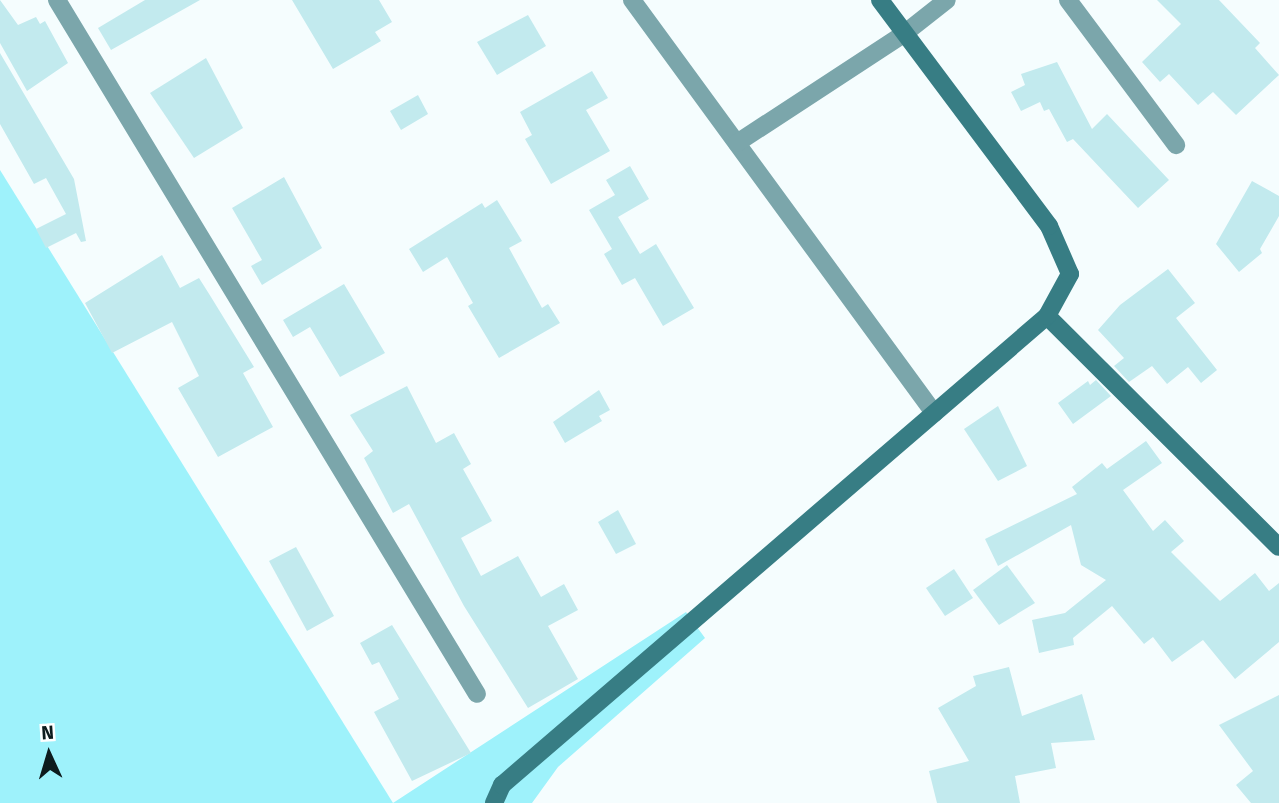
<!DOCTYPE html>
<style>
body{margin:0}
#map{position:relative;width:1279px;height:803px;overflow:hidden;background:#f5fdfe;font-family:"Fira Sans",sans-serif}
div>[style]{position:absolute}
.green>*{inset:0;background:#9ef2fb}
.building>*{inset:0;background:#c2eaee}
.street>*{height:18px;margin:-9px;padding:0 9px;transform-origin:9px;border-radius:9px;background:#7ba6ab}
.secondary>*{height:18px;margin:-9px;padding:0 9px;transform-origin:9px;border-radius:9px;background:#377d84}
span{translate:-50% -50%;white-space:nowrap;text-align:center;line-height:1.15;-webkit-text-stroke:5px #fff;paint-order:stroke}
.north{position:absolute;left:14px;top:719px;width:70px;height:70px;-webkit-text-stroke:5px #fff;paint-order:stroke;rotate:356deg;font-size:19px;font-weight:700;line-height:28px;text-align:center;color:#0d1b1d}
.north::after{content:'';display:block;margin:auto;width:24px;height:32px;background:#0d1b1d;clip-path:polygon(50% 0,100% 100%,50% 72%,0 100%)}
</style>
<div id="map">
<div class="green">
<i style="clip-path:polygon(0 170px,393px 803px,0 803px)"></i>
<i style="clip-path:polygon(686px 612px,705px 638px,558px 767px,532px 803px,393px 803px)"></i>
</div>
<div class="building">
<i style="clip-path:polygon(0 0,18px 25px,36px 17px,40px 24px,45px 21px,68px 63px,27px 91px,0 43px)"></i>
<i style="clip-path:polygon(145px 0,200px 0,111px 50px,98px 28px)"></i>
<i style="clip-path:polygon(292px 0,379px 0,392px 22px,375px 32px,381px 41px,333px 69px)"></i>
<i style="clip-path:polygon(1157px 0,1219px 0,1260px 43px,1255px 48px,1279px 75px,1236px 115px,1213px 92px,1198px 105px,1169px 74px,1160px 82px,1142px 62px,1181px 24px)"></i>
<i style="clip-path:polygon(528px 15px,546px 46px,497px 75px,477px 42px)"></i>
<i style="clip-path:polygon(0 53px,74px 179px,86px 241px,81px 242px,76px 233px,46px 248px,36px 229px,66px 214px,46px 178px,34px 184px,0 124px)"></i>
<i style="clip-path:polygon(206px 58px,243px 128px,194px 158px,150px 93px)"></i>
<i style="clip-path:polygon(1057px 62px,1092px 129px,1107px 114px,1169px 180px,1138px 208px,1073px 139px,1067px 142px,1049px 109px,1044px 111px,1040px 102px,1021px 111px,1011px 92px,1025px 85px,1021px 74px)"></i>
<i style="clip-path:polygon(592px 71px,608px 98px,586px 110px,610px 151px,551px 184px,525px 139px,532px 135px,520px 112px)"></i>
<i style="clip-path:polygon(418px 95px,428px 114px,401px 130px,390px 111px)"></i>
<i style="clip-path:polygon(630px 166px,649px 199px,618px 217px,640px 254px,656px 244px,694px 308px,663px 326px,635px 278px,622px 285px,604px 254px,612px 249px,589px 210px,615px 195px,606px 180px)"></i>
<i style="clip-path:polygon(284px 177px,322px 248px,262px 285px,251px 266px,262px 260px,232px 208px)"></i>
<i style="clip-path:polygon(1252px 181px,1279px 196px,1279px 216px,1260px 249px,1262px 253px,1239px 272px,1216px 244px)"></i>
<i style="clip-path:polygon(497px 200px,522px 241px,509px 248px,542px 308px,548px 304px,560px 323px,499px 358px,468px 306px,473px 303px,447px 257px,423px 272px,409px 249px,482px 203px,485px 208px)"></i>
<i style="clip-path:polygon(162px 255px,180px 288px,199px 278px,211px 297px,254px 367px,243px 373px,273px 427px,218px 457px,178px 388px,199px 376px,172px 322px,112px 353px,85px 303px)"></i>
<i style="clip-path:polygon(1168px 269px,1195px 303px,1176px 318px,1217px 370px,1201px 383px,1188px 367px,1167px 384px,1152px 366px,1129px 382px,1114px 366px,1124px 358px,1098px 330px,1120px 305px)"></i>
<i style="clip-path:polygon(344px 284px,385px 353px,340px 377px,310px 327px,293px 337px,283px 320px)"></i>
<i style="clip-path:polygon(1096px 380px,1111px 396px,1073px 424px,1058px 403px,1088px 381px,1090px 385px)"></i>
<i style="clip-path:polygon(407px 386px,436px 443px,454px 433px,471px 464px,463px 469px,492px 521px,461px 538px,481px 576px,518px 556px,541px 597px,564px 584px,578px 610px,548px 626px,578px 679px,528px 708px,464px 606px,409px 504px,393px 513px,364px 458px,373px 451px,350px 415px)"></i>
<i style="clip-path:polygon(599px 390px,610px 410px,599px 416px,602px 421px,565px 443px,553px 422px)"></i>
<i style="clip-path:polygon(998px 406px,1027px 466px,998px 481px,964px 429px)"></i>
<i style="clip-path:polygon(1146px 441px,1162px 463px,1123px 490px,1153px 531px,1165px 520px,1184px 541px,1171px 552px,1220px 601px,1255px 573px,1269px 591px,1279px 583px,1279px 642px,1235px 679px,1203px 640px,1172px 662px,1153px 637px,1144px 644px,1112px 606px,1073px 638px,1074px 645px,1039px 653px,1032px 620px,1065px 613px,1106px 580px,1081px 565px,1071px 525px,998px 566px,985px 539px,1077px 494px,1072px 487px,1102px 463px,1107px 469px)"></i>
<i style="clip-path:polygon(618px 510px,636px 544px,616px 554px,598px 522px)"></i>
<i style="clip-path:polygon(296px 547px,334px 616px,307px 631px,269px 561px)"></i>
<i style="clip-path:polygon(1007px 565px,1035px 603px,999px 625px,973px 590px)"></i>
<i style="clip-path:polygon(954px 569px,973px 598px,945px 616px,926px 588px)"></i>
<i style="clip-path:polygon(392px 625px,471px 753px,412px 781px,374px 712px,399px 699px,379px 662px,372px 665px,360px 643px)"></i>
<i style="clip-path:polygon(1009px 667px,1022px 716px,1082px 694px,1095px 740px,1051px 743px,1056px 768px,1015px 776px,1020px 803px,937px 803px,929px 771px,969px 761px,938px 708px,976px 686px,973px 676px)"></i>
<i style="clip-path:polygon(1279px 695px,1279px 803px,1251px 803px,1236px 785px,1253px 771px,1219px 725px)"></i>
</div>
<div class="street">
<i style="left:57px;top:0;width:811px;rotate:58.82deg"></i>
<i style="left:632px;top:0;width:512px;rotate:53.82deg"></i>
<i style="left:1068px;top:0;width:181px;rotate:53.3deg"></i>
<i style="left:737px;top:143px;width:201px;rotate:-33.2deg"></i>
<i style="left:905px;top:33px;width:53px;rotate:-38.2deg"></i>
</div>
<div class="secondary">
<i style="left:1047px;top:316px;width:327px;rotate:44.9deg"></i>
<i style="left:494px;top:803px;width:20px;rotate:-66deg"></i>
<i style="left:502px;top:785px;width:719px;rotate:-40.71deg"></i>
<i style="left:1047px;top:316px;width:48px;rotate:-61.3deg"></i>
<i style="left:1070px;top:274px;width:52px;rotate:-113.6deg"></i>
<i style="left:1049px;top:226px;width:282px;rotate:-126.8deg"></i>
</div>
<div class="north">N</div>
</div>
